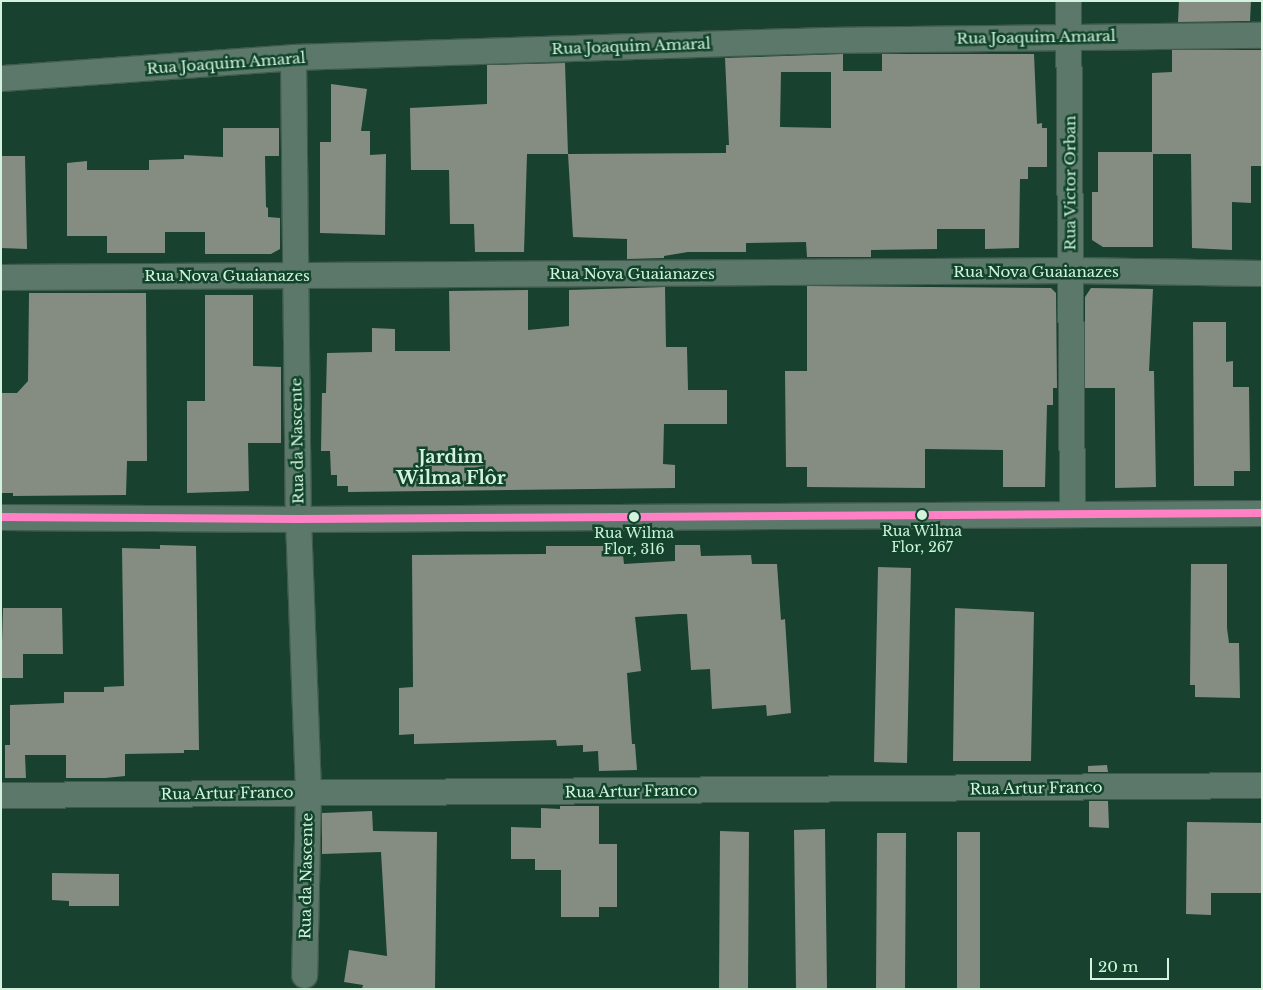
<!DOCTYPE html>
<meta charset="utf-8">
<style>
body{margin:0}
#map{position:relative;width:1263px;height:990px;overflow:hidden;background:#19412f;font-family:"Libre Baskerville",serif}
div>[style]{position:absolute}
.building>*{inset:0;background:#858d82}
.roads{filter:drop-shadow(1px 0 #3f5b4d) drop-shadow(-1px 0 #3f5b4d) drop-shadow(0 1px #3f5b4d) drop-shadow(0 -1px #3f5b4d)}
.minor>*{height:25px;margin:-12.5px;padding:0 12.5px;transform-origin:12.5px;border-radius:12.5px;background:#5c786a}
.bus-1>*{height:8px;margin:-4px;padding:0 4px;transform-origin:4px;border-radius:4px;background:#ff80c5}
.dots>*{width:14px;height:14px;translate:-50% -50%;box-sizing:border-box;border:2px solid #12442b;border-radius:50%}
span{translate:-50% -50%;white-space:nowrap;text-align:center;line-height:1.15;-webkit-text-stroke:5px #12442b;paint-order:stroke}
.bus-label{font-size:14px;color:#d3f3df}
.street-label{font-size:15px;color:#d3f3df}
.quarter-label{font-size:18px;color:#d3f3df;font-weight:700}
.frame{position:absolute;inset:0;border:2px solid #d3f3df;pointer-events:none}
.scale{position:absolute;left:1090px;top:958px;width:79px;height:22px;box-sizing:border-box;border:2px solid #d3f3df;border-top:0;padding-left:6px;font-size:15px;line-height:18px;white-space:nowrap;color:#d3f3df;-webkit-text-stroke:4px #12442b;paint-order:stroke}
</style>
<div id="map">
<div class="building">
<i style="clip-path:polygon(1179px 1px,1251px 1px,1250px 21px,1178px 22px)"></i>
<i style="clip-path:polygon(1172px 50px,1262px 50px,1262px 166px,1251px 166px,1251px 203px,1232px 202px,1232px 250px,1192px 248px,1191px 154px,1153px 154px,1153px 247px,1103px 247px,1092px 240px,1092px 192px,1098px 192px,1098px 152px,1152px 152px,1152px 73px,1172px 72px)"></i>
<i style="clip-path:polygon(evenodd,843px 54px,843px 71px,882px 71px,882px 54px,1034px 54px,1037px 124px,1042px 123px,1042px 128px,1047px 128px,1047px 167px,1028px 167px,1028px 179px,1020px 179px,1019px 248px,985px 249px,985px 229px,937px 229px,937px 249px,871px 250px,871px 257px,807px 257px,806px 242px,746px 243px,746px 252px,688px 252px,664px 256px,664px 258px,627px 259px,627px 239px,573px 237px,568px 154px,527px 154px,524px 252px,475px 252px,474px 224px,450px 224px,449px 170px,411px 170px,410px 108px,487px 104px,487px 65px,565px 63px,568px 154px,726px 153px,726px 145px,729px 145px,725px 58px,843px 54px,781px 72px,831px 72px,831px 128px,780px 127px,781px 72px)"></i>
<i style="clip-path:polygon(331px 84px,367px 89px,361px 131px,370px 131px,370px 155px,386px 154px,385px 235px,320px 233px,320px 142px,331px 142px)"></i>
<i style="clip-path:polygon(223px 128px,279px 128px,279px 156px,265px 156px,266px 207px,268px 208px,268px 217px,280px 218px,280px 249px,271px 254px,205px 254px,205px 232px,165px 232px,165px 253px,107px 253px,107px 236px,67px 236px,67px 163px,87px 161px,87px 170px,149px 170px,149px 160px,184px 159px,184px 155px,223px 157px)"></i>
<i style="clip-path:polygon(1px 156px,25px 156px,27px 249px,1px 248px)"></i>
<i style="clip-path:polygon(807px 286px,1051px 288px,1056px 293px,1057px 388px,1053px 388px,1053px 405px,1047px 405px,1045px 487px,1003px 487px,1003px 450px,925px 449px,925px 488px,807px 487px,807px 467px,786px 467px,785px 371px,807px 371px)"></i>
<i style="clip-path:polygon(665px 287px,666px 347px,687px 347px,688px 390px,727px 390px,727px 424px,664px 424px,663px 464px,675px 465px,675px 488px,348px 492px,348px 486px,337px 486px,337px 475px,331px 475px,330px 451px,321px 451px,322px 393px,326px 393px,327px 353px,372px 352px,372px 328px,395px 329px,395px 351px,450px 351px,449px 291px,528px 290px,528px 330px,569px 326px,569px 290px)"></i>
<i style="clip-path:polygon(1091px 288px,1153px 289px,1149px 371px,1154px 371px,1156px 487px,1115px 488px,1115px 388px,1085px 388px,1085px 297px)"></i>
<i style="clip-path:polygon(29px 293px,146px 293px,147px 461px,127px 461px,126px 495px,13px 496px,13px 493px,1px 493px,1px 393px,17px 393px,28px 381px)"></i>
<i style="clip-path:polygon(205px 295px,253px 295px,253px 366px,281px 367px,281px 443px,248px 443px,249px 491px,187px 493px,187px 401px,205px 401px)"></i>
<i style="clip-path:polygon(1193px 322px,1226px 322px,1226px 362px,1233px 361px,1233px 387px,1249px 387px,1250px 471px,1234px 471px,1234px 486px,1194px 486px)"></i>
<i style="clip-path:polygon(160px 545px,196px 546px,199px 750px,184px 750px,184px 753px,125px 754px,125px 776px,105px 778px,66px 778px,66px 755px,25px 755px,26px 778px,5px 778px,5px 745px,10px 745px,10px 705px,64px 703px,64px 692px,104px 692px,104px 687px,124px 686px,122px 548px,160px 549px)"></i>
<i style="clip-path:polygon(675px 545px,700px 545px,701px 556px,751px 555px,752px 564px,777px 564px,781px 620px,785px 619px,791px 713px,767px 716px,766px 705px,712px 709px,710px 669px,691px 670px,687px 614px,679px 614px,635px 617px,641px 671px,627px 673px,632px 744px,635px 744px,637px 770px,599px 771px,598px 751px,583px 752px,583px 745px,557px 746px,556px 740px,414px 744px,414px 734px,399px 735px,399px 688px,413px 687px,412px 555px,546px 554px,546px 546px,622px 546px,624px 564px,675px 561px)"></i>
<i style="clip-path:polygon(1191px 564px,1227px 564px,1227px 628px,1229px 643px,1239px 643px,1240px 698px,1195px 697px,1195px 685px,1190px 685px)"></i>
<i style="clip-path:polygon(878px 567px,911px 568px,907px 763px,874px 762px)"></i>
<i style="clip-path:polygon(3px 608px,62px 608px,63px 654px,23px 654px,23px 678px,1px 678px)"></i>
<i style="clip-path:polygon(955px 608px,1034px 612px,1031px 761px,953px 761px)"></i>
<i style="clip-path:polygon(1107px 765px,1108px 772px,1088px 772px,1088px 766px)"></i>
<i style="clip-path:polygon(1089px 801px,1108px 801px,1109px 828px,1089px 827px)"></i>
<i style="clip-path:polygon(560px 806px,599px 806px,599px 844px,617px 844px,617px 907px,599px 907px,599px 917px,561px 917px,561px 870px,535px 870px,535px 859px,511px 859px,511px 827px,541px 828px,541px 808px,560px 809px)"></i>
<i style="clip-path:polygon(372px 811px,373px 831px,437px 832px,435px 989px,362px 989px,363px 985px,344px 982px,349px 950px,387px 956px,381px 852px,322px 854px,322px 813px)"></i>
<i style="clip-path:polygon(1187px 822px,1262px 823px,1262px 893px,1211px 893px,1211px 915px,1186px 914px)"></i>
<i style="clip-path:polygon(825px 829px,827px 989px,796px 989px,794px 830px)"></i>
<i style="clip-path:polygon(720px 831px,749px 832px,748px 989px,719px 989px)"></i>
<i style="clip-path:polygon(957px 832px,980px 832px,980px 989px,957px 989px)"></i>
<i style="clip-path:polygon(877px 833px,906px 833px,905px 989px,876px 989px)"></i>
<i style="clip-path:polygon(52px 873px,119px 874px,119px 906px,69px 906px,69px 901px,52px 900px)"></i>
</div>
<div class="roads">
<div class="minor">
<i style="left:1068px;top:1px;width:513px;rotate:89.55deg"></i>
<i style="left:293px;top:57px;width:462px;rotate:89.4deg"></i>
<i style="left:298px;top:519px;width:272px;rotate:87.9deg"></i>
<i style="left:308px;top:791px;width:184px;rotate:91.2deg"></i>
<i style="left:1px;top:78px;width:293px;rotate:-4.1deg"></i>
<i style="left:293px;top:57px;width:532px;rotate:-1.83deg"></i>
<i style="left:825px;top:40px;width:437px;rotate:-0.7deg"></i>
<i style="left:1px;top:277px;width:1070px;rotate:-0.37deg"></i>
<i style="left:1071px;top:270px;width:191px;rotate:0.9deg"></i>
<i style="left:1px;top:517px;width:297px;rotate:0.4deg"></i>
<i style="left:298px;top:519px;width:964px;rotate:-0.36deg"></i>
<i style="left:1px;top:795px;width:1261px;rotate:-0.45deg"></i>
</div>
</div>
<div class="bus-1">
<i style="left:1px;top:517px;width:297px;rotate:0.4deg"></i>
<i style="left:298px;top:519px;width:964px;rotate:-0.36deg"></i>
</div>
<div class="dots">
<i style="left:922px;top:515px;background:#d3f3df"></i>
<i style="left:634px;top:517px;background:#d3f3df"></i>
</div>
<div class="bus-label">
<span style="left:922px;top:539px">Rua Wilma<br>Flor, 267</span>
<span style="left:634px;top:541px">Rua Wilma<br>Flor, 316</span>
</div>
<div class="street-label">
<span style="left:1036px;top:37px;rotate:-1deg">Rua Joaquim Amaral</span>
<span style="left:631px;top:46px;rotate:-2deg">Rua Joaquim Amaral</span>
<span style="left:226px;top:63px;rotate:-4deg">Rua Joaquim Amaral</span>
<span style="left:1070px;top:183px;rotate:-90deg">Rua Victor Orban</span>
<span style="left:1036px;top:272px">Rua Nova Guaianazes</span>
<span style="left:632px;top:274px">Rua Nova Guaianazes</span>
<span style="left:227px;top:276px">Rua Nova Guaianazes</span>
<span style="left:297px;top:441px;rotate:-91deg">Rua da Nascente</span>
<span style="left:1036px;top:788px;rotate:-1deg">Rua Artur Franco</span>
<span style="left:631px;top:791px;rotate:-1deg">Rua Artur Franco</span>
<span style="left:227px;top:793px;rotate:-1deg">Rua Artur Franco</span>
<span style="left:306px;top:876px;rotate:-89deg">Rua da Nascente</span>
</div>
<div class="quarter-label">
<span style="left:451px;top:468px">Jardim<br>Wilma Flôr</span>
</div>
<div class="frame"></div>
<div class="scale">20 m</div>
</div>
